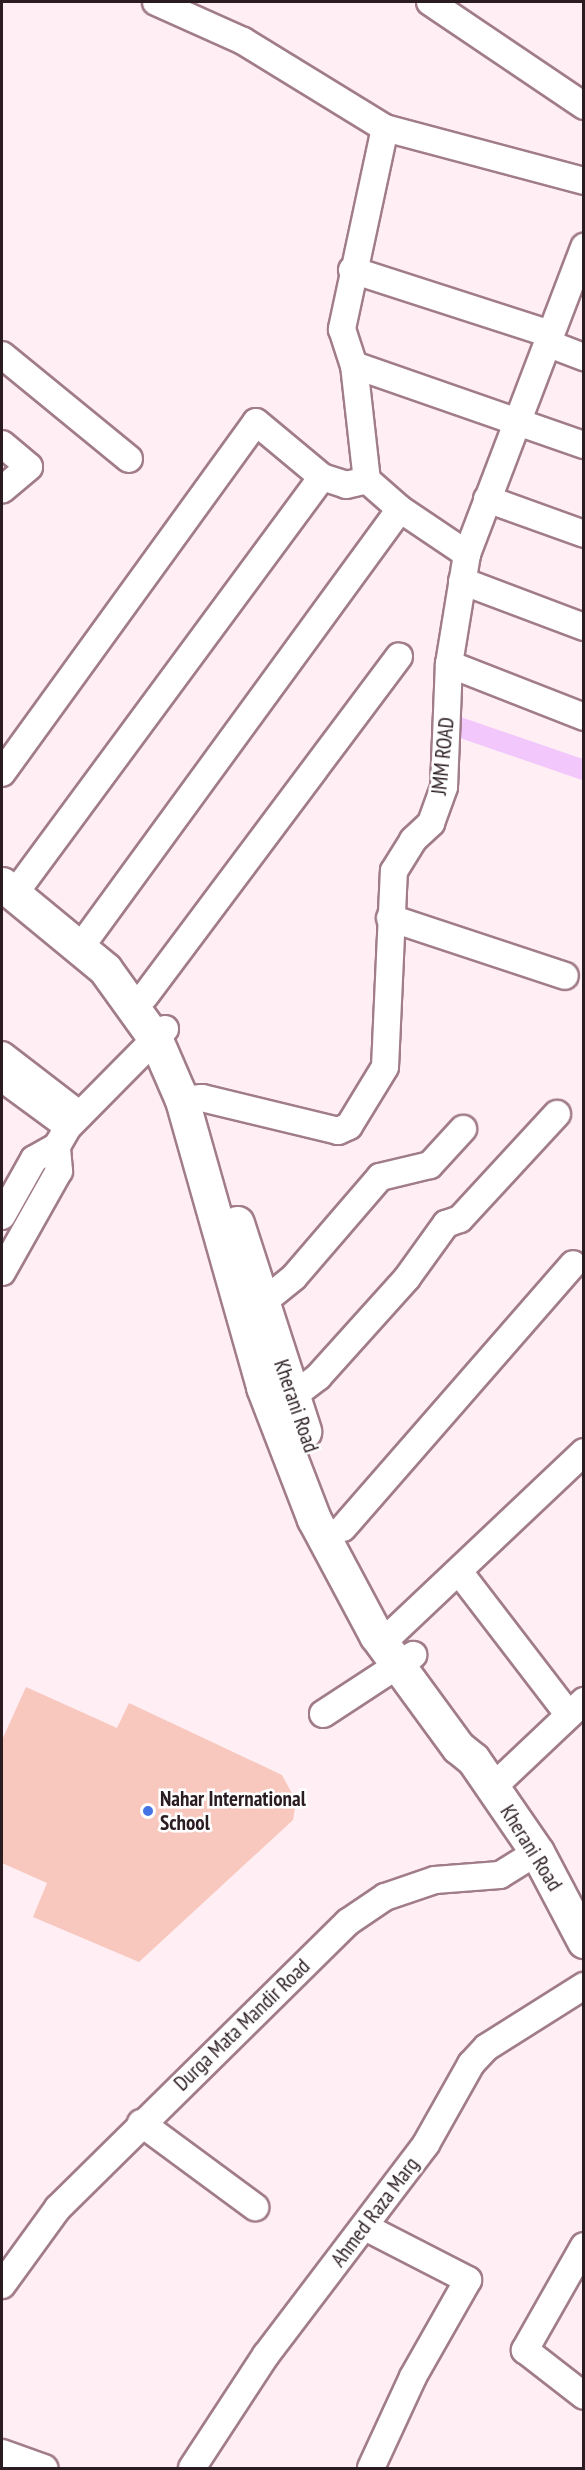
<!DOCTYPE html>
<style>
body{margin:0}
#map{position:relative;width:585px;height:2470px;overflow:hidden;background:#ffeef3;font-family:"PT Sans Narrow",sans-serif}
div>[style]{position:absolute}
.green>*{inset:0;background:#f8c8be}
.canal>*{height:20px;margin:-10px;padding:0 10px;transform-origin:10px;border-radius:10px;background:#f2c7fc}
.roads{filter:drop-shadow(2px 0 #a17c89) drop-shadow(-2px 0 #a17c89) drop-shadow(0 2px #a17c89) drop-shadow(0 -2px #a17c89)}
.minor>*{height:26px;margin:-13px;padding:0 13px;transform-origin:13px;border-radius:13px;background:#fff}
.major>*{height:33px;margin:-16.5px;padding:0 16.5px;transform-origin:16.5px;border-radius:16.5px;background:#fff}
.dots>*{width:16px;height:16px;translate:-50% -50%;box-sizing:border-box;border:3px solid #fff;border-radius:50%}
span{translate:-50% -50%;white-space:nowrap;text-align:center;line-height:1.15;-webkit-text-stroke:5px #fff;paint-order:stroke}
.street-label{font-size:21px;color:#2a1c21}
.poi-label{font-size:21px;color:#2a1c21;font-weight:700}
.left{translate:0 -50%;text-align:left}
.frame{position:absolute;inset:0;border:3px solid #2a1c21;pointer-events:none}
</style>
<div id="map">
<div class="green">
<i style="clip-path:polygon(26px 1687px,117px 1728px,129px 1703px,282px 1775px,296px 1801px,293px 1820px,139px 1962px,33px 1917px,47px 1883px,2px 1863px,2px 1740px)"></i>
</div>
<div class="canal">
<i style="left:456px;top:726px;width:135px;rotate:19deg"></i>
</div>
<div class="roads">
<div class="minor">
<i style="left:156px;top:2px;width:95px;rotate:24.1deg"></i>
<i style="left:243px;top:41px;width:167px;rotate:31.5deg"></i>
<i style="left:385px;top:128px;width:206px;rotate:14.9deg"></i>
<i style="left:430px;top:2px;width:186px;rotate:34deg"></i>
<i style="left:385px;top:128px;width:206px;rotate:102.1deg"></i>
<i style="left:342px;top:329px;width:38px;rotate:72deg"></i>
<i style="left:354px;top:365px;width:116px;rotate:83.6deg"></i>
<i style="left:367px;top:480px;width:44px;rotate:41.3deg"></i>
<i style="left:400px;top:509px;width:81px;rotate:33.9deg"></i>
<i style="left:352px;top:270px;width:208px;rotate:17.9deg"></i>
<i style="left:547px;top:343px;width:40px;rotate:21deg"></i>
<i style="left:2px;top:355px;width:164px;rotate:39.3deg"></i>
<i style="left:354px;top:365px;width:244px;rotate:19.2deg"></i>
<i style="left:2px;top:444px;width:35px;rotate:40deg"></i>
<i style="left:29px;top:467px;width:35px;rotate:140deg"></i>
<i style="left:487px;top:499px;width:103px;rotate:19.8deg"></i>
<i style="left:462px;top:581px;width:130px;rotate:20.7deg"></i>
<i style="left:449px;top:664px;width:145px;rotate:21.4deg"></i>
<i style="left:2px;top:773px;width:433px;rotate:-54.1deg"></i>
<i style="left:256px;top:422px;width:86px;rotate:39.8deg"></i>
<i style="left:15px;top:893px;width:517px;rotate:-53.57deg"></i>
<i style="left:322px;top:477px;width:25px;rotate:18deg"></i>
<i style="left:346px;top:485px;width:22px;rotate:-13deg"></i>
<i style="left:390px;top:918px;width:184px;rotate:18.3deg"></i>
<i style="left:90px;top:934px;width:526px;rotate:-53.89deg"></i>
<i style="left:145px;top:996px;width:424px;rotate:-53.2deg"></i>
<i style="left:2px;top:1055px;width:98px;rotate:37.6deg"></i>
<i style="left:2px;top:1078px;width:79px;rotate:36.3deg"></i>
<i style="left:182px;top:1100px;width:20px;rotate:-6deg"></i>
<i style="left:202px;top:1098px;width:140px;rotate:13.6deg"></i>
<i style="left:338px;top:1131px;width:12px;rotate:-24deg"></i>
<i style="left:349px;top:1126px;width:69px;rotate:-58.6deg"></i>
<i style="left:385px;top:1067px;width:196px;rotate:-87.4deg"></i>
<i style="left:394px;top:871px;width:36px;rotate:-58deg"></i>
<i style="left:413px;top:840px;width:25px;rotate:-43deg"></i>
<i style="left:431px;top:823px;width:38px;rotate:-70deg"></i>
<i style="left:444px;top:787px;width:123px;rotate:-87.7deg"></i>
<i style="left:449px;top:664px;width:111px;rotate:-80.7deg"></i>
<i style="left:467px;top:554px;width:329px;rotate:-69.1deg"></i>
<i style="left:2px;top:1216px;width:65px;rotate:-60.7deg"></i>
<i style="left:34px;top:1159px;width:26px;rotate:-29deg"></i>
<i style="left:57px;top:1146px;width:22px;rotate:-60deg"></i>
<i style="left:68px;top:1127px;width:138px;rotate:-45.3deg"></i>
<i style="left:2px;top:1272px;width:116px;rotate:-60.6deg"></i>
<i style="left:59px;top:1171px;width:25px;rotate:-95deg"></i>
<i style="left:251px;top:1312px;width:55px;rotate:-39.1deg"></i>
<i style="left:294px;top:1277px;width:132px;rotate:-49.3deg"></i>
<i style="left:380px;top:1177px;width:51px;rotate:-13.5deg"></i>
<i style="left:430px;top:1165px;width:49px;rotate:-47.5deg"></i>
<i style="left:280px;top:1406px;width:48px;rotate:-37.3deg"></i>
<i style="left:318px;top:1377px;width:133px;rotate:-48deg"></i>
<i style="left:407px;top:1278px;width:67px;rotate:-54.2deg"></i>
<i style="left:446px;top:1224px;width:15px;rotate:-20deg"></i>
<i style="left:460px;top:1219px;width:143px;rotate:-47.3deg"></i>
<i style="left:343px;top:1528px;width:350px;rotate:-48.9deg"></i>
<i style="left:460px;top:1573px;width:179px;rotate:52.5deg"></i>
<i style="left:382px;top:1643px;width:278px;rotate:-43.4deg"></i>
<i style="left:323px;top:1714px;width:108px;rotate:-33.2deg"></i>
<i style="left:492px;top:1788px;width:127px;rotate:-43.4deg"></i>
<i style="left:141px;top:2123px;width:142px;rotate:36.4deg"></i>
<i style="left:365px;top:2227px;width:116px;rotate:27.2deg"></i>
<i style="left:468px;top:2280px;width:112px;rotate:119.6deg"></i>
<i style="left:413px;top:2377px;width:100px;rotate:114.8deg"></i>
<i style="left:584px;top:2246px;width:120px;rotate:119.6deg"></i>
<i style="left:525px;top:2350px;width:75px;rotate:37.9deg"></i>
<i style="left:2px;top:2285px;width:95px;rotate:-54deg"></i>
<i style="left:58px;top:2208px;width:407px;rotate:-44.6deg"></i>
<i style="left:348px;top:1922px;width:45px;rotate:-34deg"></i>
<i style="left:385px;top:1897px;width:53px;rotate:-18.8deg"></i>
<i style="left:435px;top:1880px;width:65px;rotate:-4.4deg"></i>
<i style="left:500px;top:1875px;width:44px;rotate:-31.9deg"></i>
<i style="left:2px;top:2453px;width:45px;rotate:19.7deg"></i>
<i style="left:192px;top:2468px;width:135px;rotate:-56.8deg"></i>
<i style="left:266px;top:2355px;width:265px;rotate:-52.8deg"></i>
<i style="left:426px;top:2144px;width:92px;rotate:-60.6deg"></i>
<i style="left:471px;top:2064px;width:23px;rotate:-47deg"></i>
<i style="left:487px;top:2047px;width:115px;rotate:-32.2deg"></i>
</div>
<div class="major">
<i style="left:2px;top:884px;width:134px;rotate:39.5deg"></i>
<i style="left:105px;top:969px;width:87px;rotate:54.3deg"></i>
<i style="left:156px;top:1040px;width:65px;rotate:66.6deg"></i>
<i style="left:182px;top:1100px;width:298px;rotate:74.2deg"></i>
<i style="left:263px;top:1387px;width:142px;rotate:68.9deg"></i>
<i style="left:314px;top:1519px;width:132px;rotate:61.9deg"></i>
<i style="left:376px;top:1635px;width:139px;rotate:53.8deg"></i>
<i style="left:458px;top:1747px;width:19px;rotate:39deg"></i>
<i style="left:473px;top:1759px;width:113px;rotate:55.5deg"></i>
<i style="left:537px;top:1852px;width:101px;rotate:62.2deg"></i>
<i style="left:237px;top:1223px;width:219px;rotate:72.1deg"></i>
</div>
</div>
<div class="dots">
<i style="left:148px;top:1811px;background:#4373e4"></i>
</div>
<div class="street-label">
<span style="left:443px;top:756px;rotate:-84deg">JMM ROAD</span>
<span style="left:296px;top:1406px;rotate:71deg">Kherani Road</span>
<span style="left:531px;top:1848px;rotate:58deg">Kherani Road</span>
<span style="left:242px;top:2025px;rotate:-44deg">Durga Mata Mandir Road</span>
<span style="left:375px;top:2212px;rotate:-53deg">Ahmed Raza Marg</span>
</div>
<div class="poi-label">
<span class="left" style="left:160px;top:1811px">Nahar International<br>School</span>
</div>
<div class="frame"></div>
</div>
